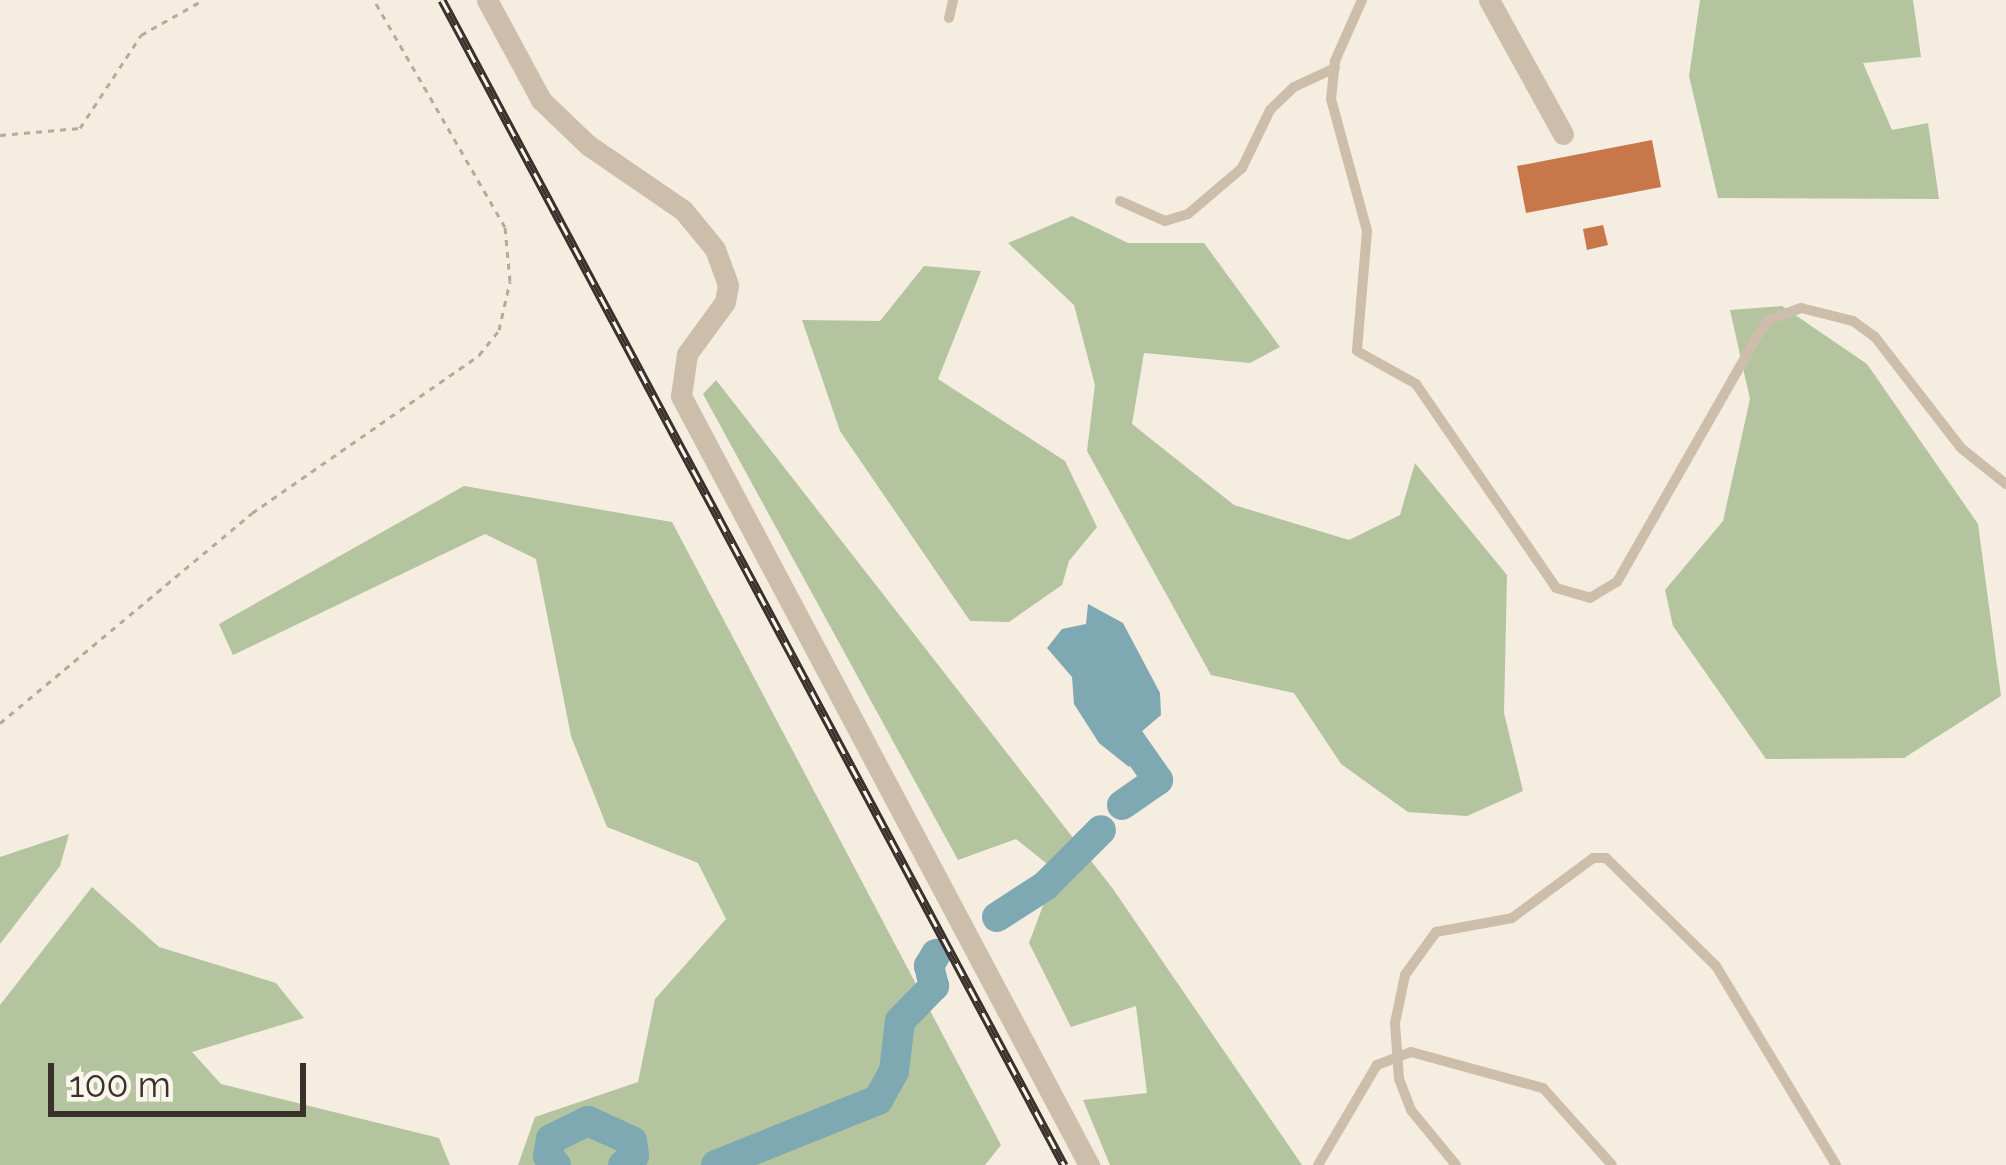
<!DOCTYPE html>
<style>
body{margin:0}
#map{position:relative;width:2006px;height:1165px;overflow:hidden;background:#f4ede0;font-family:Raleway,sans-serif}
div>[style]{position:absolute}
.green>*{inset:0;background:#b3c49f}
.water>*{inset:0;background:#7ea9b2}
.river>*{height:30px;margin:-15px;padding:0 15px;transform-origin:15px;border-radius:15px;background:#7ea9b2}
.building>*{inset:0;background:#c8774a}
.path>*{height:3px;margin-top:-1.5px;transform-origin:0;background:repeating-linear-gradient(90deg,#b9a995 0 6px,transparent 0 12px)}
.service>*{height:10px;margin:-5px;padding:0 5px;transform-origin:5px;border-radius:5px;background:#cdbeab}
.minor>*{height:21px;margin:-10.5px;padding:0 10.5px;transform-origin:10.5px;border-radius:10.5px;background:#cdbeab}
.rail>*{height:9px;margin-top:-4.5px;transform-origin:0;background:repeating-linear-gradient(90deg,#fbf6ed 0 14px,#3a312b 0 28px);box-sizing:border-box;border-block:3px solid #3a312b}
span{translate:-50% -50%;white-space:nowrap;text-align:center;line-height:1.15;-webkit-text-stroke:9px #fbf6ed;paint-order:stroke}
.scale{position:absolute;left:48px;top:1063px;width:258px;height:54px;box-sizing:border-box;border:6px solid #3a312b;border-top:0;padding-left:15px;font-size:36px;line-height:42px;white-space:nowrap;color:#3a312b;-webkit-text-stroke:9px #fbf6ed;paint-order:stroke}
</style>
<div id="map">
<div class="green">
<i style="clip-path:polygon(1700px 0,1913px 0,1921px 57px,1863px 63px,1892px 130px,1928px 123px,1939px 199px,1718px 198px,1689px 76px)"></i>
<i style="clip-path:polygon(1072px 216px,1128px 243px,1204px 243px,1280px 347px,1250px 363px,1144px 353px,1132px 424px,1234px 505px,1349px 540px,1400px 515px,1415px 463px,1507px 575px,1504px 713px,1523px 791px,1467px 816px,1408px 812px,1341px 764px,1294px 693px,1211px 675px,1087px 451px,1095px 385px,1074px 305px,1008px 243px)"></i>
<i style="clip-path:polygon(924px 266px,981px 271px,938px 379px,1065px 461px,1097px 527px,1069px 561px,1062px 585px,1009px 622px,970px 621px,840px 431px,802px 320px,880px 321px)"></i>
<i style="clip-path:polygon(1782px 306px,1867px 364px,1978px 524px,2001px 696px,1904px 758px,1766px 759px,1673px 626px,1665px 590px,1723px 521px,1750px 399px,1730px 310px)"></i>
<i style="clip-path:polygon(716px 380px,1113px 889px,1302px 1165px,1110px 1165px,1083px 1100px,1147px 1093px,1136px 1006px,1071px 1027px,1029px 943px,1056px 871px,1016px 839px,958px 860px,703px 394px)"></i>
<i style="clip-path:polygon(464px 486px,672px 522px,1001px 1145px,985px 1165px,518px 1165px,535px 1117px,638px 1082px,655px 999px,726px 919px,698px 863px,607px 827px,571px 736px,536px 559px,485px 534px,233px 655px,219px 624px)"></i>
<i style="clip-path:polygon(69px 834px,60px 866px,0 944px,0 857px)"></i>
<i style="clip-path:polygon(92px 887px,159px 947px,276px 983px,304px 1018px,192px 1052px,221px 1084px,439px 1138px,450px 1165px,0 1165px,0 1005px)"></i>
</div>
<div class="water">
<i style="clip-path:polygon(1088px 604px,1123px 623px,1160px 693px,1161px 715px,1140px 733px,1142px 750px,1129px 767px,1099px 743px,1074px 704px,1072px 677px,1047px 648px,1062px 629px,1086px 624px)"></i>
</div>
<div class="river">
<i style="left:1122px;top:805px;width:44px;rotate:-34.8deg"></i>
<i style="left:1158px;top:780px;width:52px;rotate:-124.9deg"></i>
<i style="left:997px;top:917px;width:57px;rotate:-32.9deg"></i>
<i style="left:1045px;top:886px;width:79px;rotate:-45deg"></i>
<i style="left:556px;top:1165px;width:12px;rotate:-132deg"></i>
<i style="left:548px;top:1156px;width:17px;rotate:-80deg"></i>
<i style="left:551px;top:1139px;width:41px;rotate:-25.9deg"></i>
<i style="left:588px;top:1121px;width:48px;rotate:24.4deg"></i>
<i style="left:632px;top:1141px;width:15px;rotate:82deg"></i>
<i style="left:634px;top:1156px;width:14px;rotate:141deg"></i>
<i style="left:716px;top:1165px;width:175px;rotate:-21.9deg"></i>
<i style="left:878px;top:1100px;width:33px;rotate:-61deg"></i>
<i style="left:894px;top:1071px;width:50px;rotate:-83.2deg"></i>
<i style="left:900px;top:1021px;width:49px;rotate:-45.8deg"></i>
<i style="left:934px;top:986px;width:21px;rotate:-104deg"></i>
<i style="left:929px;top:966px;width:14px;rotate:-60deg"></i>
</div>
<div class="building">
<i style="clip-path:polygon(1652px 140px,1661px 187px,1526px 213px,1517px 166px)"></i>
<i style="clip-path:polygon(1603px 225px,1608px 245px,1587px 250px,1583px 229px)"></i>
</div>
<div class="path">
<i style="left:0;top:135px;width:80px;rotate:-5deg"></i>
<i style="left:80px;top:128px;width:111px;rotate:-56.7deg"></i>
<i style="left:141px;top:35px;width:71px;rotate:-29.4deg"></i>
<i style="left:0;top:723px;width:328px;rotate:-39.8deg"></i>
<i style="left:252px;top:513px;width:277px;rotate:-34.8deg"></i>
<i style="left:479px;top:355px;width:32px;rotate:-51deg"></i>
<i style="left:499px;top:330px;width:50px;rotate:-77.3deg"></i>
<i style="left:510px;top:281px;width:54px;rotate:-95.3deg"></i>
<i style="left:505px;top:227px;width:262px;rotate:-120deg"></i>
</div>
<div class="service">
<i style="left:1362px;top:0;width:67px;rotate:113.9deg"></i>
<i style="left:1335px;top:61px;width:38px;rotate:96deg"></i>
<i style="left:1331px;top:99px;width:137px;rotate:74.7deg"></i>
<i style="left:1367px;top:231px;width:120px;rotate:94.8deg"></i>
<i style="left:1357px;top:351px;width:68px;rotate:29.2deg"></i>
<i style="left:1416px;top:384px;width:247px;rotate:55.5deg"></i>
<i style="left:1556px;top:588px;width:35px;rotate:16deg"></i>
<i style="left:1590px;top:598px;width:31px;rotate:-31deg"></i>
<i style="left:1617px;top:582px;width:281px;rotate:-60.3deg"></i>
<i style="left:1756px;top:338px;width:22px;rotate:-56deg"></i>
<i style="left:1768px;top:320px;width:35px;rotate:-20deg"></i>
<i style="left:1801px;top:308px;width:54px;rotate:14deg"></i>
<i style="left:1853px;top:321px;width:27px;rotate:36deg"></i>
<i style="left:1875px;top:337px;width:140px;rotate:52.2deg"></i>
<i style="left:1961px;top:448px;width:58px;rotate:38.7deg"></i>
<i style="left:949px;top:18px;width:18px;rotate:-77deg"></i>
<i style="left:1120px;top:201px;width:49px;rotate:24deg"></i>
<i style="left:1165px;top:221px;width:24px;rotate:-17deg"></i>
<i style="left:1188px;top:214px;width:71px;rotate:-40.4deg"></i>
<i style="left:1242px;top:168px;width:64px;rotate:-64.2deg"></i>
<i style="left:1270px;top:110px;width:33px;rotate:-44deg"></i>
<i style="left:1294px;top:87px;width:45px;rotate:-24.9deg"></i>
<i style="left:1318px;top:1165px;width:116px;rotate:-59.5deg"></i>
<i style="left:1377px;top:1065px;width:36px;rotate:-21deg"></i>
<i style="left:1411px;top:1052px;width:137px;rotate:15.3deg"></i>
<i style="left:1543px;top:1088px;width:103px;rotate:48.1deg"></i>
<i style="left:1456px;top:1165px;width:71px;rotate:-129.3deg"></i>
<i style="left:1411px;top:1110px;width:33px;rotate:-111deg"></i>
<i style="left:1399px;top:1079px;width:56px;rotate:-94.1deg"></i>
<i style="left:1395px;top:1023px;width:49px;rotate:-78.2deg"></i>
<i style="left:1405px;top:975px;width:53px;rotate:-54.2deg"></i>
<i style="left:1436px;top:932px;width:77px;rotate:-10.4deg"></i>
<i style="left:1512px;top:918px;width:101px;rotate:-36.5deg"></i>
<i style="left:1593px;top:858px;width:13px"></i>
<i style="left:1606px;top:858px;width:154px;rotate:44.5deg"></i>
<i style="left:1716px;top:966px;width:232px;rotate:58.9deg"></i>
</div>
<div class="minor">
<i style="left:487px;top:0;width:114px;rotate:61.6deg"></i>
<i style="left:541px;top:100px;width:65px;rotate:43.8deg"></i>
<i style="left:588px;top:145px;width:115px;rotate:34.4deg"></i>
<i style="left:683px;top:210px;width:50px;rotate:50.6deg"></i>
<i style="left:715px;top:249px;width:38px;rotate:70deg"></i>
<i style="left:728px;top:285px;width:17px;rotate:100deg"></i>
<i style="left:725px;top:302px;width:64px;rotate:126.2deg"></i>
<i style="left:687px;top:354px;width:42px;rotate:98.1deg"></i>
<i style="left:681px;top:396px;width:871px;rotate:62.05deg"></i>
<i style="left:1489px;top:0;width:153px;rotate:61.1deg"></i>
</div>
<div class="rail">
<i style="left:442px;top:0;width:1321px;rotate:61.9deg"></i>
</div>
<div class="scale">100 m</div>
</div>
